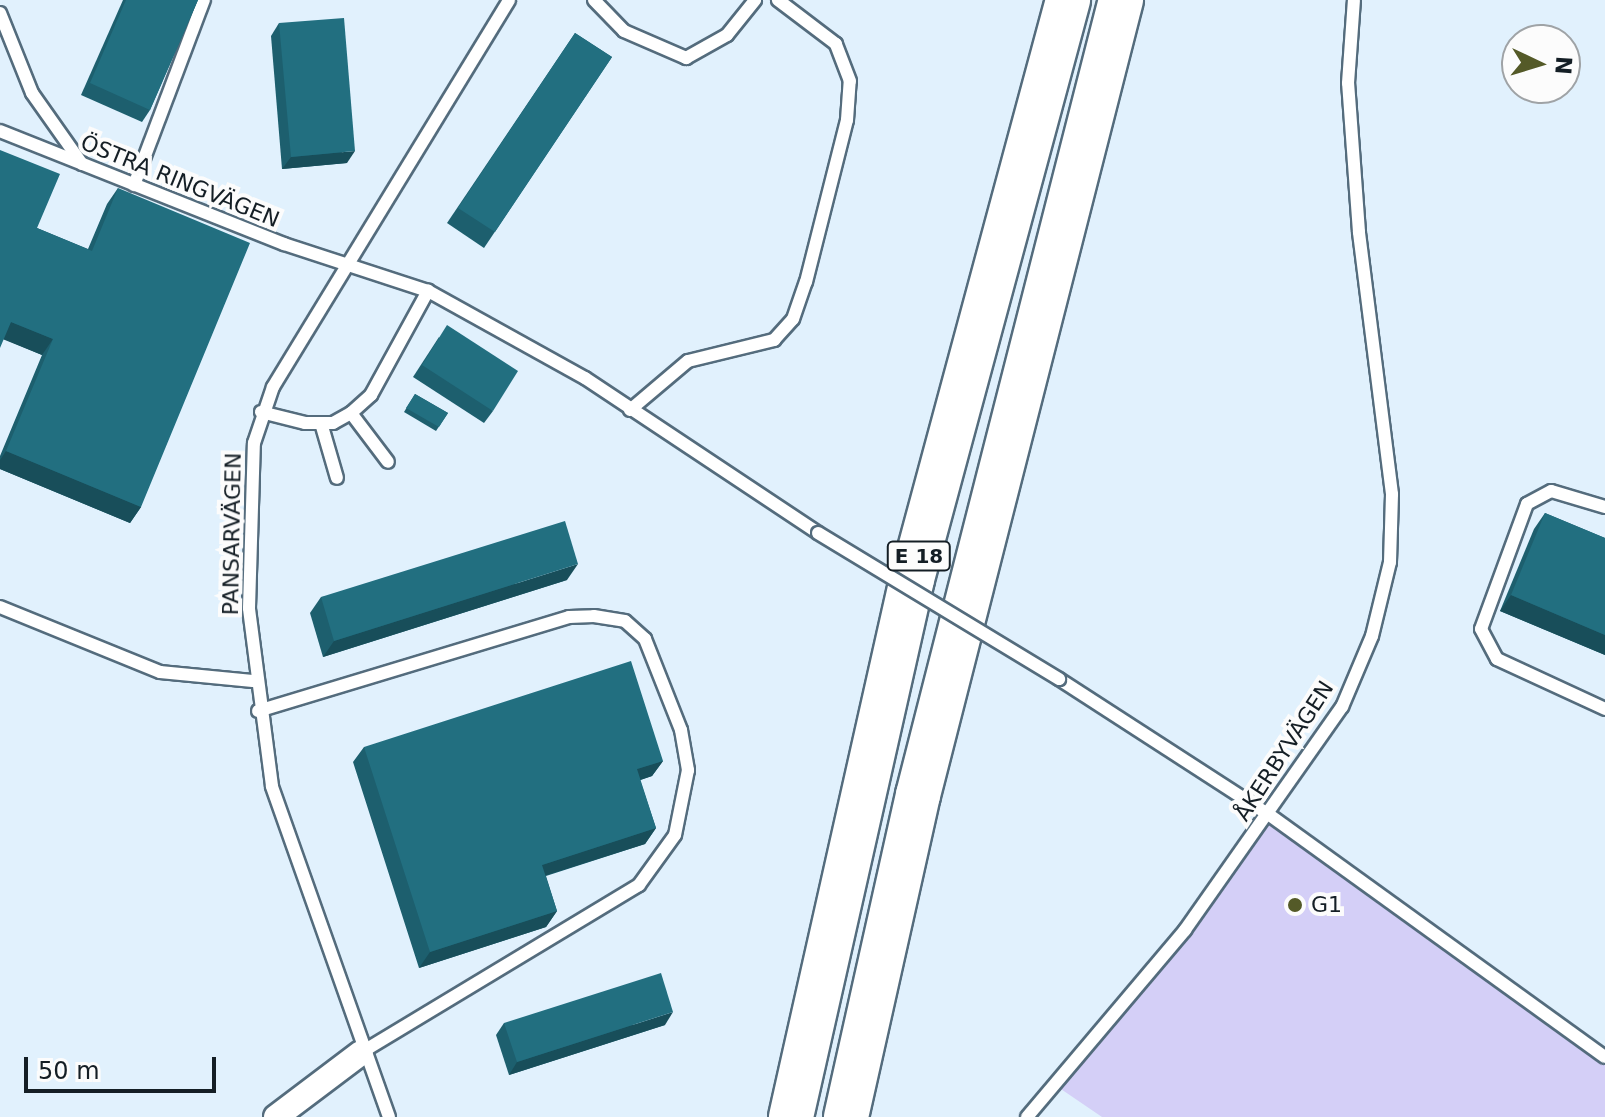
<!DOCTYPE html>
<meta charset="utf-8">
<style>
body{margin:0}
#map{position:relative;width:1605px;height:1117px;overflow:hidden;background:#e1f1fd;font-family:"DejaVu Sans",sans-serif}
div>[style]{position:absolute}
.green>*{inset:0;background:#d4cff7}
.roads{filter:drop-shadow(2px 0 #546c7d) drop-shadow(-2px 0 #546c7d) drop-shadow(0 2px #546c7d) drop-shadow(0 -2px #546c7d)}
.service>*{height:12px;margin:-6px;padding:0 6px;transform-origin:6px;border-radius:6px;background:#fff}
.minor>*{height:24px;margin:-12px;padding:0 12px;transform-origin:12px;border-radius:12px;background:#fff}
.motorway>*{height:44px;margin:-22px;padding:0 22px;transform-origin:22px;border-radius:22px;background:#fff}
.bridges{filter:drop-shadow(2px 0 #546c7d) drop-shadow(-2px 0 #546c7d) drop-shadow(0 2px #546c7d) drop-shadow(0 -2px #546c7d)}
.service-bridge>*{height:12px;margin:-6px;padding:0 6px;transform-origin:6px;border-radius:6px;background:#fff}
.wall>*{inset:0;background:#1d5f6e}
.shaded-wall>*{inset:0;background:#184e5a}
.building>*{inset:0;background:#226f80}
.dots>*{width:22px;height:22px;translate:-50% -50%;box-sizing:border-box;border:4px solid #fcfcfc;border-radius:50%}
span{translate:-50% -50%;white-space:nowrap;text-align:center;line-height:1.15;-webkit-text-stroke:8px #fcfcfc;paint-order:stroke}
.shield-label span{padding:2px 6px;background:#fcfcfc;border:2px solid;border-radius:6px;-webkit-text-stroke-width:0}
.shield-label{font-size:20px;color:#141e25;font-weight:700}
.street-label{font-size:22px;color:#141e25}
.poi-label{font-size:22px;color:#141e25}
.left{translate:0 -50%;text-align:left}
.north{position:absolute;left:1501px;top:24px;width:80px;height:80px;box-sizing:border-box;background:#fcfcfc;border:2px solid #9fa3a6;border-radius:50%;rotate:94deg;font-size:22px;font-weight:700;line-height:32px;text-align:center;color:#141e25}
.north::after{content:'';display:block;margin:auto;width:28px;height:36px;background:#545a28;clip-path:polygon(50% 0,100% 100%,50% 72%,0 100%)}
.scale{position:absolute;left:24px;top:1057px;width:192px;height:36px;box-sizing:border-box;border:4px solid #141e25;border-top:0;padding-left:10px;font-size:24px;line-height:28px;white-space:nowrap;color:#141e25;-webkit-text-stroke:6px #fcfcfc;paint-order:stroke}
</style>
<div id="map">
<div class="green">
<i style="clip-path:polygon(1268px 822px,1605px 1063px,1605px 1117px,1102px 1117px,1055px 1085px,1146px 987px)"></i>
</div>
<div class="roads">
<div class="service">
<i style="left:594px;top:0;width:43px;rotate:45.9deg"></i>
<i style="left:624px;top:31px;width:68px;rotate:23.5deg"></i>
<i style="left:686px;top:58px;width:47px;rotate:-29.3deg"></i>
<i style="left:727px;top:35px;width:45px;rotate:-51.3deg"></i>
<i style="left:0;top:13px;width:86px;rotate:68.2deg"></i>
<i style="left:32px;top:93px;width:87px;rotate:54.8deg"></i>
<i style="left:0;top:131px;width:306px;rotate:21.7deg"></i>
<i style="left:284px;top:244px;width:151px;rotate:18.1deg"></i>
<i style="left:428px;top:291px;width:179px;rotate:29deg"></i>
<i style="left:585px;top:378px;width:280px;rotate:33.6deg"></i>
<i style="left:134px;top:185px;width:198px;rotate:-69.3deg"></i>
<i style="left:630px;top:410px;width:76px;rotate:-40.2deg"></i>
<i style="left:688px;top:361px;width:89px;rotate:-13.7deg"></i>
<i style="left:774px;top:340px;width:28px;rotate:-48deg"></i>
<i style="left:793px;top:319px;width:39px;rotate:-71deg"></i>
<i style="left:806px;top:282px;width:167px;rotate:-75.8deg"></i>
<i style="left:847px;top:120px;width:39px;rotate:-86deg"></i>
<i style="left:850px;top:81px;width:40px;rotate:-111deg"></i>
<i style="left:836px;top:44px;width:73px;rotate:-142.8deg"></i>
<i style="left:261px;top:412px;width:45px;rotate:14deg"></i>
<i style="left:305px;top:423px;width:28px"></i>
<i style="left:333px;top:423px;width:21px;rotate:-29deg"></i>
<i style="left:351px;top:413px;width:27px;rotate:-42deg"></i>
<i style="left:371px;top:395px;width:119px;rotate:-61.3deg"></i>
<i style="left:351px;top:413px;width:61px;rotate:52.9deg"></i>
<i style="left:321px;top:423px;width:57px;rotate:73.8deg"></i>
<i style="left:1605px;top:507px;width:56px;rotate:-163.5deg"></i>
<i style="left:1551px;top:491px;width:27px;rotate:152deg"></i>
<i style="left:1527px;top:504px;width:133px;rotate:110.2deg"></i>
<i style="left:1481px;top:629px;width:34px;rotate:62deg"></i>
<i style="left:1497px;top:659px;width:119px;rotate:24.8deg"></i>
<i style="left:0;top:607px;width:173px;rotate:22.1deg"></i>
<i style="left:160px;top:672px;width:93px;rotate:5.5deg"></i>
<i style="left:1059px;top:679px;width:249px;rotate:32.9deg"></i>
<i style="left:1268px;top:814px;width:415px;rotate:35.8deg"></i>
<i style="left:258px;top:711px;width:325px;rotate:-16.8deg"></i>
<i style="left:569px;top:617px;width:25px;rotate:-2deg"></i>
<i style="left:594px;top:616px;width:31px;rotate:9deg"></i>
<i style="left:625px;top:621px;width:27px;rotate:42deg"></i>
<i style="left:645px;top:639px;width:98px;rotate:68.4deg"></i>
<i style="left:681px;top:730px;width:41px;rotate:80.1deg"></i>
<i style="left:688px;top:770px;width:66px;rotate:101.3deg"></i>
<i style="left:675px;top:835px;width:62px;rotate:125.8deg"></i>
<i style="left:639px;top:885px;width:325px;rotate:148.9deg"></i>
<i style="left:389px;top:1117px;width:351px;rotate:-109.5deg"></i>
<i style="left:272px;top:786px;width:179px;rotate:-97.4deg"></i>
<i style="left:249px;top:608px;width:165px;rotate:-88.3deg"></i>
<i style="left:254px;top:443px;width:59px;rotate:-71.3deg"></i>
<i style="left:273px;top:387px;width:453px;rotate:-58.6deg"></i>
<i style="left:1027px;top:1117px;width:245px;rotate:-49.8deg"></i>
<i style="left:1185px;top:930px;width:273px;rotate:-54.9deg"></i>
<i style="left:1342px;top:707px;width:77px;rotate:-67.1deg"></i>
<i style="left:1372px;top:636px;width:76px;rotate:-76.3deg"></i>
<i style="left:1390px;top:562px;width:68px;rotate:-88.3deg"></i>
<i style="left:1392px;top:494px;width:264px;rotate:-97.2deg"></i>
<i style="left:1359px;top:232px;width:149px;rotate:-94.2deg"></i>
<i style="left:1348px;top:83px;width:83px;rotate:-85.9deg"></i>
</div>
<div class="minor">
<i style="left:276px;top:1117px;width:106px;rotate:-37deg"></i>
</div>
<div class="motorway">
<i style="left:791px;top:1117px;width:551px;rotate:-77.32deg"></i>
<i style="left:912px;top:579px;width:600px;rotate:-74.92deg"></i>
<i style="left:846px;top:1117px;width:330px;rotate:-77.4deg"></i>
<i style="left:918px;top:795px;width:821px;rotate:-75.68deg"></i>
</div>
</div>
<div class="bridges">
<div class="service-bridge">
<i style="left:818px;top:533px;width:282px;rotate:31.2deg"></i>
</div>
</div>
<div class="wall">
<i style="clip-path:polygon(123px 0,198px 0,150px 110px,142px 122px,81px 95px)"></i>
<i style="clip-path:polygon(279px 23px,347px 163px,282px 169px,271px 36px)"></i>
<i style="clip-path:polygon(575px 33px,612px 57px,484px 248px,447px 223px)"></i>
<i style="clip-path:polygon(118px 188px,141px 507px,130px 523px,0 469px,0 456px,42px 355px,4px 339px,37px 228px,88px 249px,107px 204px)"></i>
<i style="clip-path:polygon(439px 337px,493px 411px,484px 423px,413px 377px)"></i>
<i style="clip-path:polygon(415px 394px,448px 413px,436px 431px,404px 412px)"></i>
<i style="clip-path:polygon(1545px 513px,1605px 538px,1605px 655px,1500px 611px,1534px 529px)"></i>
<i style="clip-path:polygon(567px 580px,323px 657px,310px 613px,321px 597px)"></i>
<i style="clip-path:polygon(364px 747px,663px 761px,652px 776px,640px 780px,656px 828px,645px 844px,546px 876px,557px 911px,546px 927px,419px 968px,353px 762px)"></i>
<i style="clip-path:polygon(504px 1023px,665px 1025px,509px 1075px,496px 1035px)"></i>
</div>
<div class="shaded-wall">
<i style="clip-path:polygon(355px 151px,347px 163px,282px 169px,291px 157px)"></i>
<i style="clip-path:polygon(11px 322px,53px 339px,42px 355px,0 338px)"></i>
<i style="clip-path:polygon(6px 451px,141px 507px,130px 523px,0 469px,0 460px)"></i>
<i style="clip-path:polygon(578px 564px,567px 580px,323px 657px,334px 641px)"></i>
<i style="clip-path:polygon(1511px 595px,1605px 635px,1605px 655px,1500px 611px)"></i>
<i style="clip-path:polygon(663px 761px,652px 776px,626px 785px,637px 769px)"></i>
<i style="clip-path:polygon(656px 828px,645px 844px,531px 880px,542px 865px)"></i>
<i style="clip-path:polygon(557px 911px,546px 927px,419px 968px,430px 952px)"></i>
<i style="clip-path:polygon(673px 1012px,665px 1025px,509px 1075px,517px 1062px)"></i>
</div>
<div class="building">
<i style="clip-path:polygon(126px 0,198px 0,150px 110px,90px 83px)"></i>
<i style="clip-path:polygon(344px 18px,355px 151px,291px 157px,279px 23px)"></i>
<i style="clip-path:polygon(575px 33px,612px 57px,495px 232px,458px 208px)"></i>
<i style="clip-path:polygon(0 150px,60px 174px,37px 228px,92px 251px,118px 188px,250px 243px,141px 507px,6px 451px,53px 339px,11px 322px,0 348px)"></i>
<i style="clip-path:polygon(447px 325px,518px 371px,493px 411px,422px 365px)"></i>
<i style="clip-path:polygon(415px 394px,448px 413px,439px 427px,406px 408px)"></i>
<i style="clip-path:polygon(1545px 513px,1605px 538px,1605px 635px,1511px 595px)"></i>
<i style="clip-path:polygon(565px 521px,578px 564px,334px 641px,321px 597px)"></i>
<i style="clip-path:polygon(631px 661px,663px 761px,637px 769px,656px 828px,542px 865px,557px 911px,430px 952px,364px 747px)"></i>
<i style="clip-path:polygon(661px 973px,673px 1012px,517px 1062px,504px 1023px)"></i>
</div>
<div class="dots">
<i style="left:1295px;top:905px;background:#545a28"></i>
</div>
<div class="shield-label">
<span style="left:919px;top:556px">E 18</span>
</div>
<div class="street-label">
<span style="left:180px;top:181px;rotate:22deg">ÖSTRA RINGVÄGEN</span>
<span style="left:232px;top:534px;rotate:-89deg">PANSARVÄGEN</span>
<span style="left:1284px;top:751px;rotate:-57deg">ÅKERBYVÄGEN</span>
</div>
<div class="poi-label">
<span class="left" style="left:1311px;top:905px">G1</span>
</div>
<div class="north">N</div>
<div class="scale">50 m</div>
</div>
